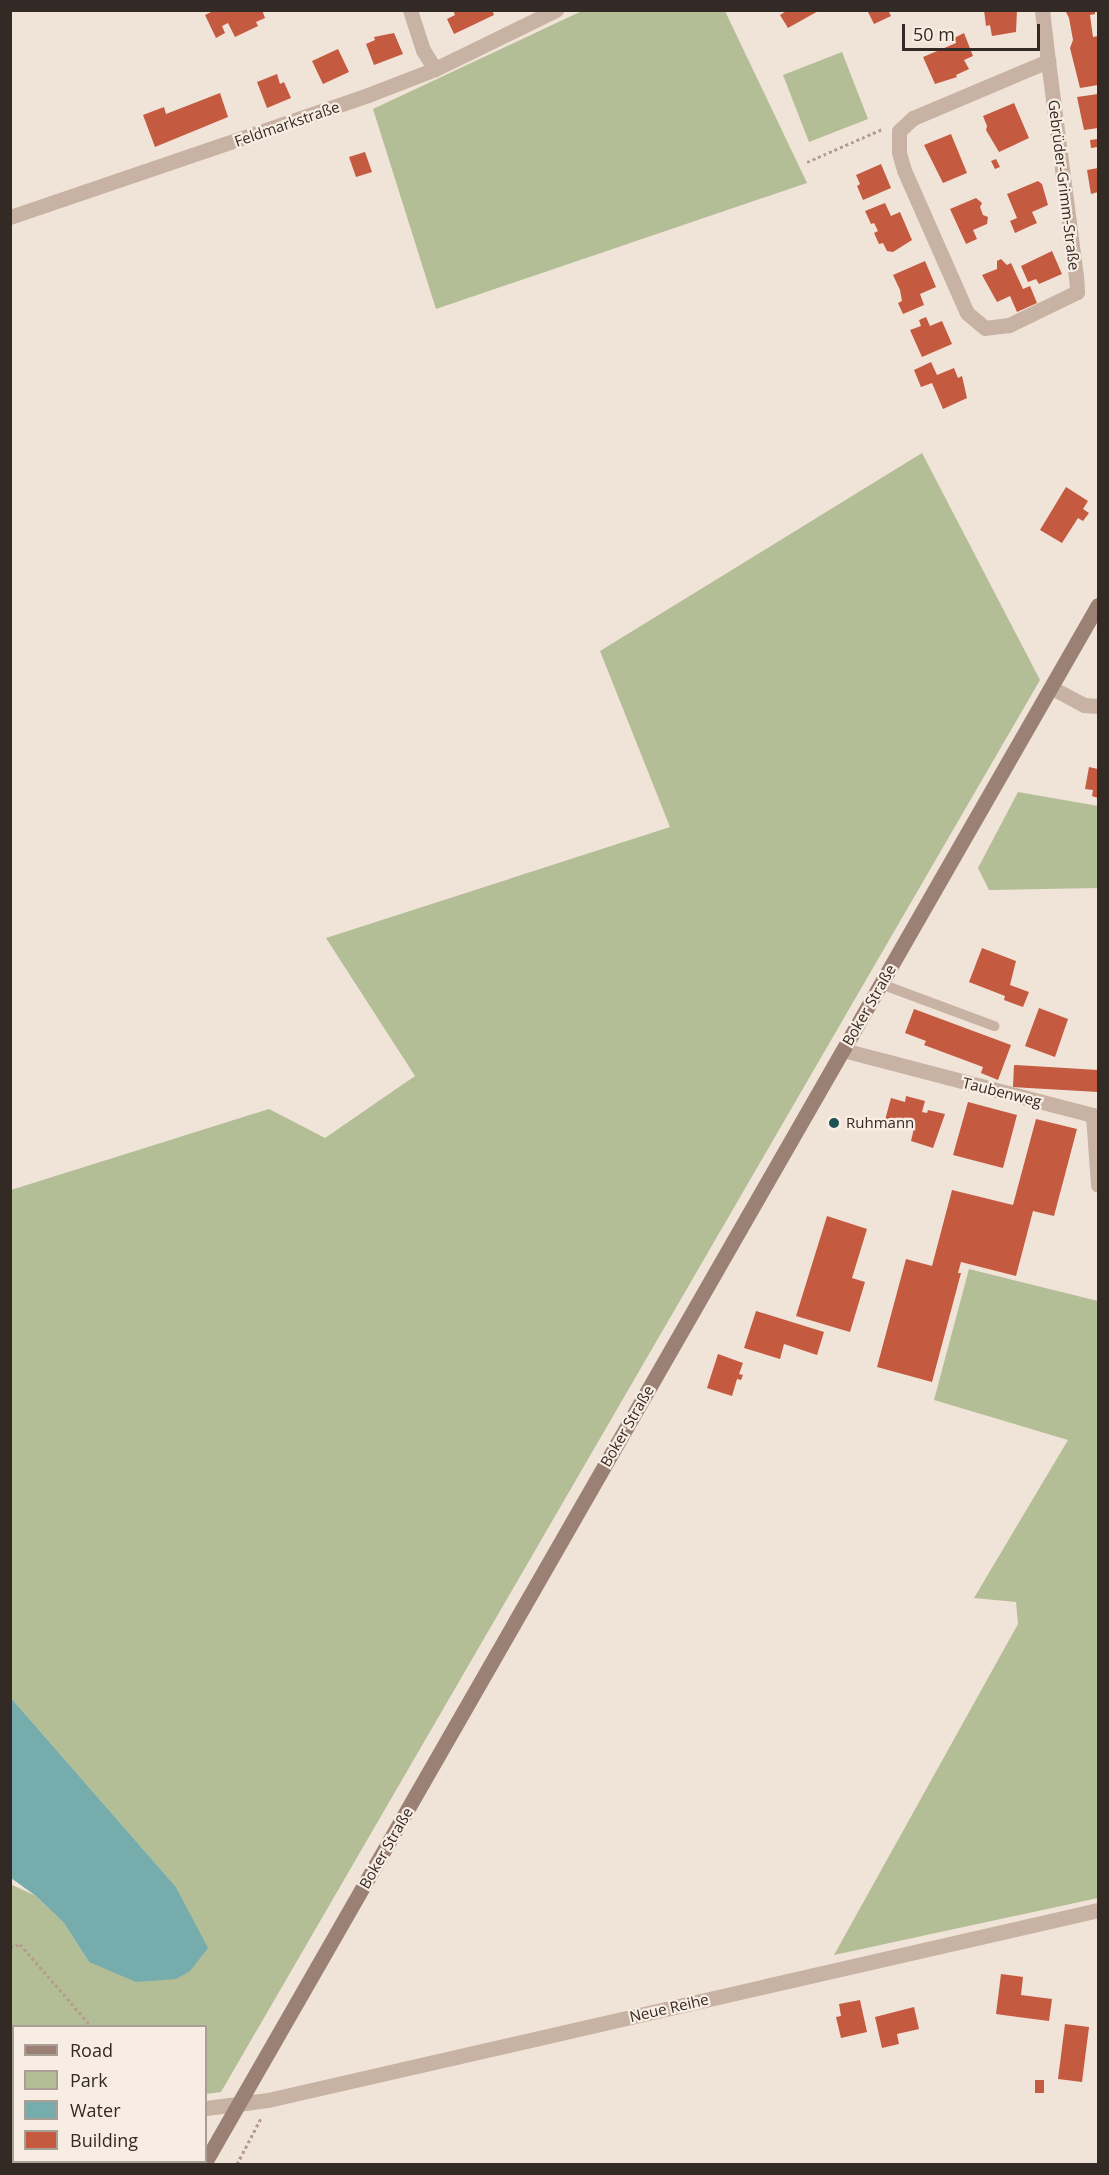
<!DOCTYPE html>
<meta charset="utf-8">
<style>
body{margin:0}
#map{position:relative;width:1109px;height:2175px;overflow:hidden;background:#f0e3d7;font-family:"Open Sans",sans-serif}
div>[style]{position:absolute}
.green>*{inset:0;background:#b3be97}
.water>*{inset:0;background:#76adac}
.building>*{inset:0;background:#c45a40}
.path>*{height:3px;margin-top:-1.5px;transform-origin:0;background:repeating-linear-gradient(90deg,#b39c8d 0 3px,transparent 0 6px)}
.lane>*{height:10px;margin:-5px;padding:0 5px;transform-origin:5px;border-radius:5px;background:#c8b2a3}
.street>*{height:15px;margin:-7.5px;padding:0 7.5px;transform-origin:7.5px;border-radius:7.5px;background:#c8b2a3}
.secondary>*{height:15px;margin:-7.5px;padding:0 7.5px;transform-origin:7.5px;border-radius:7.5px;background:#9b8175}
.dots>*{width:16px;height:16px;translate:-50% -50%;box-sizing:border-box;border:3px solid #f8ede2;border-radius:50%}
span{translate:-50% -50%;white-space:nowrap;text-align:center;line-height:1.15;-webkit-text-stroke:4.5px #f8ede2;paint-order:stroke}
.street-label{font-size:15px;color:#332925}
.poi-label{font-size:15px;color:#332925}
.left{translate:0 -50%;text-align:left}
.frame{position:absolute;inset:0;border:12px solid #332925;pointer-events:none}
.legend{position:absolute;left:12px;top:2025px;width:195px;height:138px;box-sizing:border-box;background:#f8ede2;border:2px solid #a99f96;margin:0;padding:8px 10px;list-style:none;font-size:18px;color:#332925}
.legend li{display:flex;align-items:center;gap:12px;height:30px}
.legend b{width:30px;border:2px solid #a99f96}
.scale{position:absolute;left:902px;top:24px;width:138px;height:27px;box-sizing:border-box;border:3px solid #332925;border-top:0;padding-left:8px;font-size:18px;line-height:21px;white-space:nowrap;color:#332925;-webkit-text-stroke:4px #f8ede2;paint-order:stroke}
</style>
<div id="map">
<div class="green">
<i style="clip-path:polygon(584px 10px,725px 11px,807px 183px,436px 309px,373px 109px)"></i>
<i style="clip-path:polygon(842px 52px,868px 119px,809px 142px,783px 75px)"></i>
<i style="clip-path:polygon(922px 453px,1040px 680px,221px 2092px,206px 2094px,206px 2026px,14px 2026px,14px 2120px,11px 2121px,10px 1884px,36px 1896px,64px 1923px,89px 1962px,207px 1948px,176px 1887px,11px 1698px,11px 1190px,269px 1109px,325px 1138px,415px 1076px,326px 938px,670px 827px,600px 651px)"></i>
<i style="clip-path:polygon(1018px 792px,1098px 806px,1098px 888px,989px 890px,978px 868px)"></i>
<i style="clip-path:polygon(969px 1269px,1098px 1301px,1098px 1898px,834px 1955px,1018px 1624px,1016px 1602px,974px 1598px,1068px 1440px,934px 1400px)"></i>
</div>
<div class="water">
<i style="clip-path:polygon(11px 1698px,176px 1887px,208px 1948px,190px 1971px,176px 1979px,136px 1982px,89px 1962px,64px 1923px,36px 1896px,11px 1878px)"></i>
</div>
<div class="building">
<i style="clip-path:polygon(215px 10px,262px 10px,265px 18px,256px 22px,258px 26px,235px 37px,228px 23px,222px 26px,225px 33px,216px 38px,205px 15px)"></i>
<i style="clip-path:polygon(453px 10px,492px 10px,494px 15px,454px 34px,447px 19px,455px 15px)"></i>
<i style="clip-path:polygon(788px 10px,820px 10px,788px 28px,780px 15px)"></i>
<i style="clip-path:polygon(867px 10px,888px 10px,891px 16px,874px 24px)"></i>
<i style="clip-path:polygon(984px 10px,1017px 10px,1016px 32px,992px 36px,990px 25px,986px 26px)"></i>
<i style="clip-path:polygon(1065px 10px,1095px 10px,1095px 14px,1090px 15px,1093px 37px,1098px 36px,1098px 85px,1080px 88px,1070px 48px,1073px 40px,1069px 18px)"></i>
<i style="clip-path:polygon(394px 33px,403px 54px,374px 65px,366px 44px,375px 40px,374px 37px)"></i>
<i style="clip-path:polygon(964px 33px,973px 56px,964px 60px,969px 69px,956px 75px,957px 77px,935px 84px,923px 57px,956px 43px,954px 38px)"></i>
<i style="clip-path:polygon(338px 49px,349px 72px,323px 84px,312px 61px)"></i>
<i style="clip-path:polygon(277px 74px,280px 84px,284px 82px,291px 98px,267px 108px,257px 82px)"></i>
<i style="clip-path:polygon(220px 93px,228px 117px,155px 147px,143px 115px,164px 107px,166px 114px)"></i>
<i style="clip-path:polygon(1098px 94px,1098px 128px,1084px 130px,1077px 97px)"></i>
<i style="clip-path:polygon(1014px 103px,1029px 138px,999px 152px,986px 130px,987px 126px,983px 116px)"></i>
<i style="clip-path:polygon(951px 134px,967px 173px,943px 183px,924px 145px)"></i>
<i style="clip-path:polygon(1098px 139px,1098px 147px,1091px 148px,1090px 140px)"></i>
<i style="clip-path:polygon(365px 152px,372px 172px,356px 177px,349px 157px)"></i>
<i style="clip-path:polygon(996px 159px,1000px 167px,995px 169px,991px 161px)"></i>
<i style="clip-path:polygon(881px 164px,891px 188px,863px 200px,857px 186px,860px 184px,856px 175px)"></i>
<i style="clip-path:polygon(1098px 168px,1098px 192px,1091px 194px,1087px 170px)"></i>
<i style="clip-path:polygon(1038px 181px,1042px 184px,1048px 205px,1032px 212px,1037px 223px,1015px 233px,1010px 221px,1017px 218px,1007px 194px)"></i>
<i style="clip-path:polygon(976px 198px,982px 203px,980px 207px,983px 215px,988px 217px,987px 224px,973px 230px,977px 239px,966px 244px,950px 209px)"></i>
<i style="clip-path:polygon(885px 203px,891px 216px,900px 212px,912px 240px,893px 252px,887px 251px,883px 243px,879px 244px,874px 233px,878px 231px,874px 223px,871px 224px,865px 211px)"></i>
<i style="clip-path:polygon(1052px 251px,1062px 274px,1039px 284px,1036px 279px,1028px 282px,1021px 266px)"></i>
<i style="clip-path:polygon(1001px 259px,1007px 265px,1011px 263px,1023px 289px,1030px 286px,1037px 303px,1017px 312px,1010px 296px,997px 302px,982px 275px,997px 269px,997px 261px)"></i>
<i style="clip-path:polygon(925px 261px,936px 287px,920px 294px,924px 305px,903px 314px,898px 303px,902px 301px,900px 290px,893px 275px)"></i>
<i style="clip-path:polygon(926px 317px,930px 326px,942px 321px,952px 344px,922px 357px,910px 330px,921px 326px,919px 320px)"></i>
<i style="clip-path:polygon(931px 362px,937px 375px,954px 368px,958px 378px,962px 376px,967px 398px,943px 409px,932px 383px,921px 387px,914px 370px)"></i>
<i style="clip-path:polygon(1066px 487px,1088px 501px,1083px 509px,1089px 513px,1083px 521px,1078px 518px,1062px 543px,1040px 530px)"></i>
<i style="clip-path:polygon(1089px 767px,1098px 769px,1098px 798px,1092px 796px,1093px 790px,1085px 789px)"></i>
<i style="clip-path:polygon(982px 948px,1016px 961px,1010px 985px,1029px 992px,1023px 1007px,1004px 1000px,1005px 996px,969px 982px)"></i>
<i style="clip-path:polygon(1039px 1008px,1068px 1019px,1055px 1057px,1025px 1046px)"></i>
<i style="clip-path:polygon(914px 1009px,1011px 1045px,998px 1080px,981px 1073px,983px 1067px,924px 1045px,926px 1041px,905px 1033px)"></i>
<i style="clip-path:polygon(1014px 1065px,1098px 1070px,1098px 1092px,1013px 1087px)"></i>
<i style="clip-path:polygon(906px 1096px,925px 1101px,922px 1112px,927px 1113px,928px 1110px,945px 1114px,933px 1148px,911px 1141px,914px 1128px,885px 1120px,891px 1098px,905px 1102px)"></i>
<i style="clip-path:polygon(968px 1102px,1017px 1115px,1003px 1168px,953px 1155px)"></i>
<i style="clip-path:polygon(1036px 1119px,1077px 1129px,1054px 1216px,1033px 1211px,1016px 1276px,961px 1262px,958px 1273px,961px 1273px,932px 1382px,877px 1367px,906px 1259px,932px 1266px,952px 1190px,1013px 1205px)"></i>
<i style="clip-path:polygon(827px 1216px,867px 1229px,852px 1278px,865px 1282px,850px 1332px,796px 1316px)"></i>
<i style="clip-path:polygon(756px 1311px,824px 1332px,817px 1355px,784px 1344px,780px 1359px,744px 1348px)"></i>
<i style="clip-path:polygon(718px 1354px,743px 1363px,739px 1374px,743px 1375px,741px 1380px,737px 1379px,732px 1396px,707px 1388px)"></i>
<i style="clip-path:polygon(1001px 1974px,1023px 1977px,1021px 1995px,1052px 1999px,1049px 2021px,996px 2014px)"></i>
<i style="clip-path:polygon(860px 2000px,867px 2032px,841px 2038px,836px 2017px,841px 2016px,839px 2004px)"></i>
<i style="clip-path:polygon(914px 2007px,919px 2029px,897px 2034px,899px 2044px,882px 2048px,875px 2017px)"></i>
<i style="clip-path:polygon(1065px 2024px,1089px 2027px,1082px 2082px,1058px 2079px)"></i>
<i style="clip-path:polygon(1035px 2080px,1044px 2080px,1044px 2093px,1035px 2093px)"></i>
</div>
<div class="path">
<i style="left:807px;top:162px;width:82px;rotate:-23.7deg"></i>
<i style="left:10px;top:1947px;width:10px;rotate:-17deg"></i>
<i style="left:20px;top:1944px;width:108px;rotate:49.1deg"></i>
<i style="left:237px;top:2164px;width:52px;rotate:-62.4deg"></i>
</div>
<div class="lane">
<i style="left:881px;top:984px;width:121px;rotate:20.4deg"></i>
</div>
<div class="street">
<i style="left:410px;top:10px;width:42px;rotate:72deg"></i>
<i style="left:423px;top:50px;width:22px;rotate:58deg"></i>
<i style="left:1042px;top:10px;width:51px;rotate:83.3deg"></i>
<i style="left:1048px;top:61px;width:217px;rotate:82.6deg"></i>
<i style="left:1076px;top:276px;width:16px;rotate:86deg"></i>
<i style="left:1077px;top:292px;width:76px;rotate:154.1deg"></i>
<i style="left:1009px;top:325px;width:24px;rotate:173deg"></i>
<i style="left:985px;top:328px;width:23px;rotate:-140deg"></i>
<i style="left:967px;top:313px;width:156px;rotate:-113.8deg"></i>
<i style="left:904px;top:170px;width:19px;rotate:-106deg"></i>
<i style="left:899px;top:152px;width:21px;rotate:-90deg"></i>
<i style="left:899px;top:131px;width:19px;rotate:-43deg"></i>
<i style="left:913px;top:118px;width:147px;rotate:-22.9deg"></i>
<i style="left:10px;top:217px;width:378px;rotate:-18.8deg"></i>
<i style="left:368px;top:95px;width:72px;rotate:-21.2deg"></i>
<i style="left:435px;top:69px;width:135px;rotate:-26deg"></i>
<i style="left:1052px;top:688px;width:36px;rotate:28deg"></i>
<i style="left:1084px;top:705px;width:14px;rotate:4deg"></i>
<i style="left:843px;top:1050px;width:258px;rotate:14.6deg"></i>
<i style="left:1093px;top:1115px;width:70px;rotate:85.9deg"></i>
<i style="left:206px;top:2108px;width:63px;rotate:-7.4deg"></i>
<i style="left:268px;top:2100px;width:851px;rotate:-12.89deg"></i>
<i style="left:10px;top:2133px;width:4px;rotate:-14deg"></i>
</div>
<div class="secondary">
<i style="left:204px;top:2164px;width:1797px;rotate:-60.17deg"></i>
</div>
<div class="dots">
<i style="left:834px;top:1123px;background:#1c5253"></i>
</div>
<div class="street-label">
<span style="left:287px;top:124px;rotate:-19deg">Feldmarkstraße</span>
<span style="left:1064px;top:185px;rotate:83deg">Gebrüder-Grimm-Straße</span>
<span style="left:869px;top:1005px;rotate:-60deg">Boker Straße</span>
<span style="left:1002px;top:1092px;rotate:14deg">Taubenweg</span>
<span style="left:627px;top:1426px;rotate:-60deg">Boker Straße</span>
<span style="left:386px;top:1848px;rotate:-60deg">Boker Straße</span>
<span style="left:669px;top:2008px;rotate:-13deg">Neue Reihe</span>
</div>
<div class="poi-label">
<span class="left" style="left:846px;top:1123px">Ruhmann</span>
</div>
<div class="frame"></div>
<ul class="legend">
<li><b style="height:8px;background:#9b8175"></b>Road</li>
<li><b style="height:16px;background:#b3be97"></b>Park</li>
<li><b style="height:16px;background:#76adac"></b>Water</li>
<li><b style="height:16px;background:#c45a40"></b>Building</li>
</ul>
<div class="scale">50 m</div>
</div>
